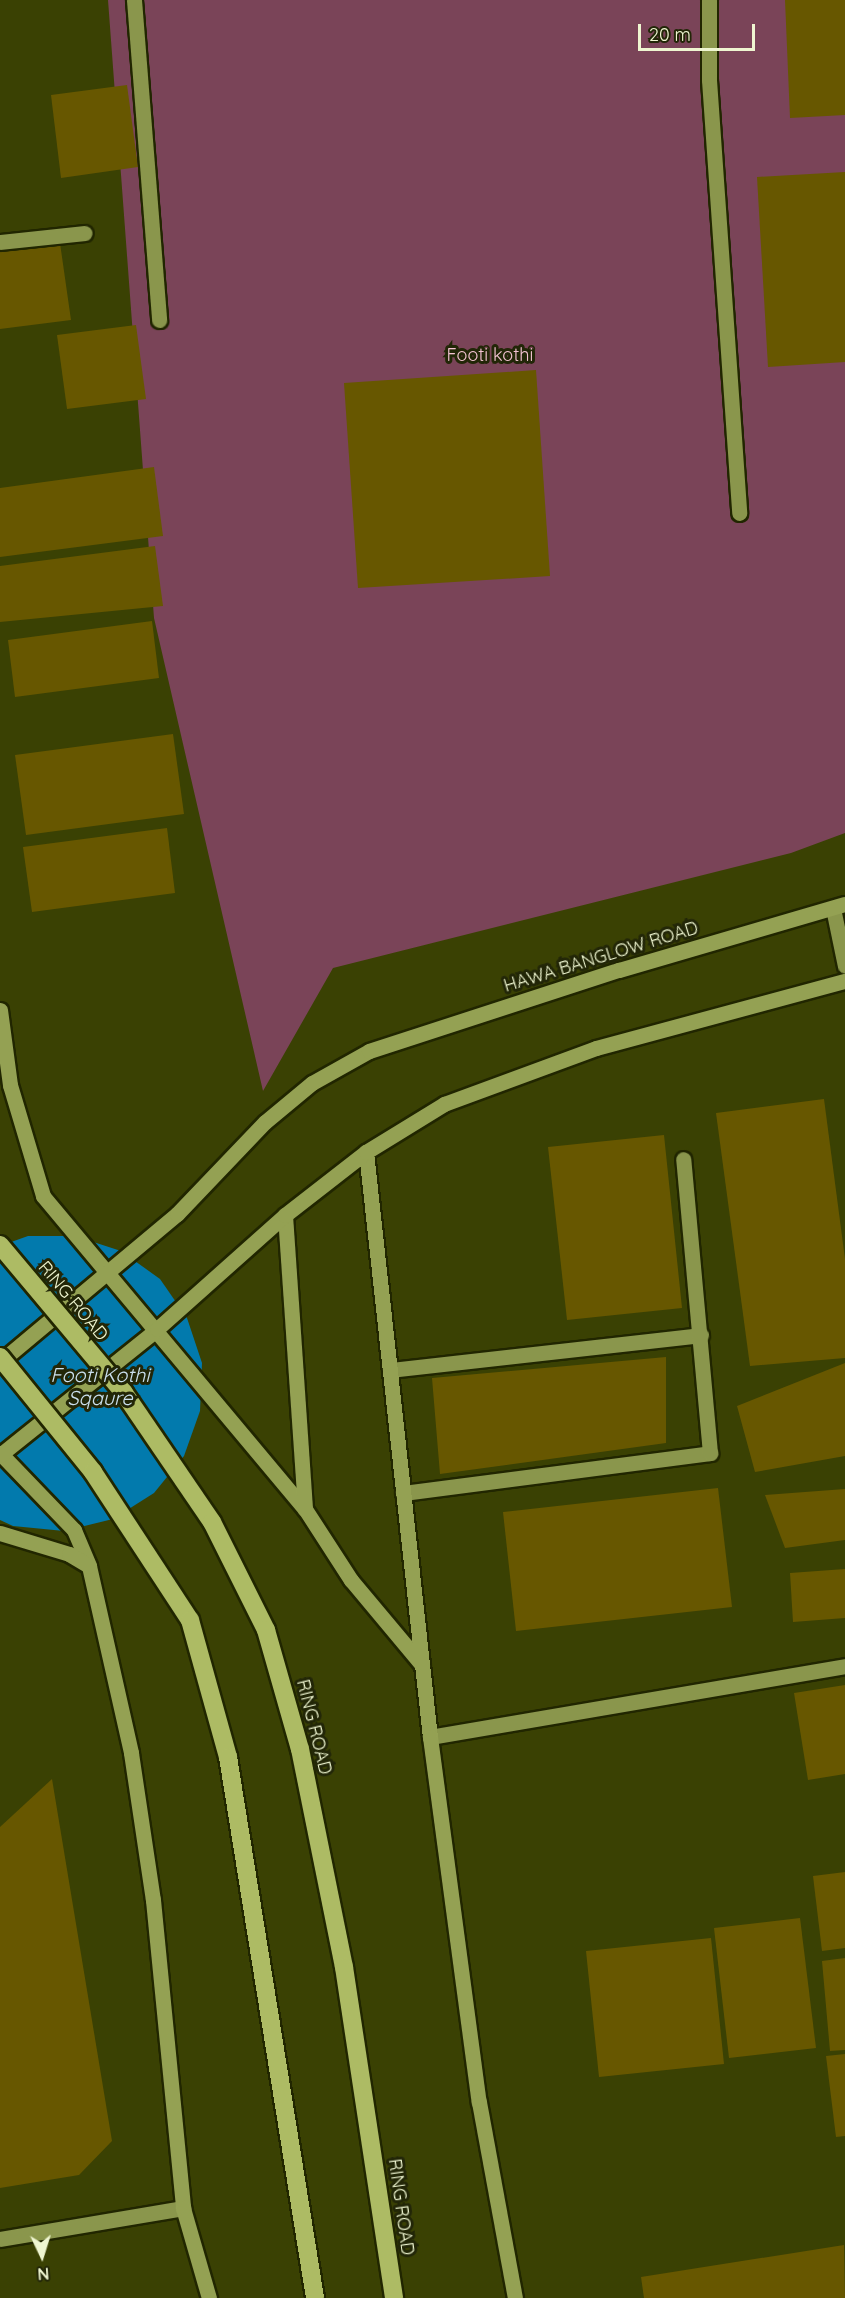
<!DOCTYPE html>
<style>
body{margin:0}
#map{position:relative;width:845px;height:2298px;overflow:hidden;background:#3a4103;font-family:Quicksand,sans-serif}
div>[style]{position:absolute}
.green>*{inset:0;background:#7a4458}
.water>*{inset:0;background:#027aad}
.building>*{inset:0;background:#675700}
.roads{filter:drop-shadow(2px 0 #212600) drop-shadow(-2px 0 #212600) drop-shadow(0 2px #212600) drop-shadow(0 -2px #212600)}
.lane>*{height:15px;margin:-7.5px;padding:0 7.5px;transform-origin:7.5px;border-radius:7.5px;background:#8a964c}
.street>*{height:15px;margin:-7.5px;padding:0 7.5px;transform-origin:7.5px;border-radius:7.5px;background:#8a964c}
.secondary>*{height:15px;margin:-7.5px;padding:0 7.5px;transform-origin:7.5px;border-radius:7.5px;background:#94a153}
.bridges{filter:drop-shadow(2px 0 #212600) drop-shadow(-2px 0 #212600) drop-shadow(0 2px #212600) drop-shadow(0 -2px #212600)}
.highway-bridge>*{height:18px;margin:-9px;padding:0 9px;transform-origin:9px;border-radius:9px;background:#adbb64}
span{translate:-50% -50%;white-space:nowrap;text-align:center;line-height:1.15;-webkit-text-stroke:6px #222607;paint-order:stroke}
.park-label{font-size:18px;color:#f4c3d3}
.street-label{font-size:18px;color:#eff6d1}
.water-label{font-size:20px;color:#cbe0ee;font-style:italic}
.north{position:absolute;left:12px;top:2226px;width:60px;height:60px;-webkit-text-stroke:4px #222607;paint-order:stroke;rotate:176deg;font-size:16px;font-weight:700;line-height:24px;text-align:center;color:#eff6d1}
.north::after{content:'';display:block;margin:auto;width:21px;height:27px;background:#eff6d1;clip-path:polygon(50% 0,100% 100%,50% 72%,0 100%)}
.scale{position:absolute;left:638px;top:24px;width:117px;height:27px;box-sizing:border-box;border:3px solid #eff6d1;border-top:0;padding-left:8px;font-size:18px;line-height:21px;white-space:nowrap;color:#eff6d1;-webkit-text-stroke:4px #222607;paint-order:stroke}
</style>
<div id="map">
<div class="green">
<i style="clip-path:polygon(108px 0,845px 0,845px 833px,791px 853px,333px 968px,263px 1091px,154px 618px)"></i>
</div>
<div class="water">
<i style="clip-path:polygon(28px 1236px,75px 1236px,121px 1251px,160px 1279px,187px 1318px,202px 1363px,200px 1411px,184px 1456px,154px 1493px,113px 1519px,64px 1531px,13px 1526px,0 1520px,0 1246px)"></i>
</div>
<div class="building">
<i style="clip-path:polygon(785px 0,845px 0,845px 115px,790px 118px)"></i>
<i style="clip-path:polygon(127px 85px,138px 167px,61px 178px,51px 95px)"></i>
<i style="clip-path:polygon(845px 172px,845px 362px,768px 367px,757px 177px)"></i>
<i style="clip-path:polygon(60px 243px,71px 320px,0 329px,0 251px)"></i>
<i style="clip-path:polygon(136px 325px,146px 399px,67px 409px,57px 335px)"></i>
<i style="clip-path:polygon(536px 370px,550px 576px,358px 588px,344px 383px)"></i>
<i style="clip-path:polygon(154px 467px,163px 536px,0 557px,0 488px)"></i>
<i style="clip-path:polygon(155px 546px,163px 606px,0 622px,0 566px)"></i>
<i style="clip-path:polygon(152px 621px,159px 678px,15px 697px,8px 640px)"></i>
<i style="clip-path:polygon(173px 734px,184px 814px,26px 835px,15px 755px)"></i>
<i style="clip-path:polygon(167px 828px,175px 893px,32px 912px,23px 847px)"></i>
<i style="clip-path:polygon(824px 1099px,845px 1259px,845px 1358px,750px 1366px,716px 1113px)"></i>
<i style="clip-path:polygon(664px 1135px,682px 1308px,567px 1320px,548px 1147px)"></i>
<i style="clip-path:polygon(666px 1357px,666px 1443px,440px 1474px,432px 1378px)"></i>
<i style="clip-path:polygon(845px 1363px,845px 1456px,755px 1472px,737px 1406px)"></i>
<i style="clip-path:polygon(718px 1488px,732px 1607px,516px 1631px,503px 1512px)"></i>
<i style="clip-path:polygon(845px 1489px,845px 1540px,785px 1548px,765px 1495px)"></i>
<i style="clip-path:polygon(845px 1569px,845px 1618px,793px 1622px,790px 1573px)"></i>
<i style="clip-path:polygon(845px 1685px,845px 1774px,808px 1780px,794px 1693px)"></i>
<i style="clip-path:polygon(52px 1779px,112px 2141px,79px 2175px,0 2188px,0 1827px)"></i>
<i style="clip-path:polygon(845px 1872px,845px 1948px,822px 1951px,813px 1876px)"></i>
<i style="clip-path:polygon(800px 1918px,816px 2048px,729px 2058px,714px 1928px)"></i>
<i style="clip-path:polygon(711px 1938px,724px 2064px,599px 2077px,586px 1951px)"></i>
<i style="clip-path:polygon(845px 1958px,845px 2050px,830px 2051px,822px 1961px)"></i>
<i style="clip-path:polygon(845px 2054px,845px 2136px,836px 2137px,826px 2056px)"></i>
<i style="clip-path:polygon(844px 2245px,845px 2298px,644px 2298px,641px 2277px)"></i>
</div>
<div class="roads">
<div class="lane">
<i style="left:390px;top:1370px;width:313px;rotate:-6.4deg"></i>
<i style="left:403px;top:1493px;width:310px;rotate:-7.4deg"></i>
<i style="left:710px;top:1453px;width:295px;rotate:-95.2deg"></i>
</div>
<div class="street">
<i style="left:134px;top:0;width:321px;rotate:85.5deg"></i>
<i style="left:709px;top:0;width:80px;rotate:90deg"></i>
<i style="left:709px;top:80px;width:434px;rotate:86deg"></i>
<i style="left:0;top:242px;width:85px;rotate:-6deg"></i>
<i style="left:833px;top:908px;width:59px;rotate:78.3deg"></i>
<i style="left:430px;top:1737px;width:421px;rotate:-9.7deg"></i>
<i style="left:0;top:2239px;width:186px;rotate:-9.6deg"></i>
</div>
<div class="secondary">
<i style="left:0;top:1010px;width:76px;rotate:82.4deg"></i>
<i style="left:10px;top:1085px;width:116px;rotate:73.4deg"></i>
<i style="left:43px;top:1196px;width:408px;rotate:50.1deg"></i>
<i style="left:305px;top:1509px;width:85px;rotate:57.1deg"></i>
<i style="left:351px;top:1580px;width:111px;rotate:50.1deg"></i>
<i style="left:366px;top:1152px;width:588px;rotate:83.76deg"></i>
<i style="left:430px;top:1737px;width:368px;rotate:82.4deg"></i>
<i style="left:479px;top:2102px;width:199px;rotate:79.6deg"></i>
<i style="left:285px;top:1215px;width:295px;rotate:86.1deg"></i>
<i style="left:0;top:1362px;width:231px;rotate:-39.9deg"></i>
<i style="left:177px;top:1214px;width:127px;rotate:-46.3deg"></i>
<i style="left:265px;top:1122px;width:61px;rotate:-39.7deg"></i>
<i style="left:312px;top:1083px;width:65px;rotate:-29.3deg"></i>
<i style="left:369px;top:1051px;width:263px;rotate:-18deg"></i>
<i style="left:619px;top:970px;width:235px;rotate:-16.3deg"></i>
<i style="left:0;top:1453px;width:107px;rotate:46.1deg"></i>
<i style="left:74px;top:1530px;width:39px;rotate:67deg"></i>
<i style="left:89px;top:1566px;width:192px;rotate:77.3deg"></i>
<i style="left:131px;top:1753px;width:149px;rotate:81.5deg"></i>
<i style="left:153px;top:1900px;width:309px;rotate:84.4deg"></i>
<i style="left:183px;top:2208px;width:94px;rotate:73.9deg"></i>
<i style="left:0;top:1455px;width:201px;rotate:-38.7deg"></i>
<i style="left:157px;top:1329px;width:171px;rotate:-41.7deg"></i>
<i style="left:285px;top:1215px;width:103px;rotate:-37.9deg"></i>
<i style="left:366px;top:1152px;width:92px;rotate:-31.6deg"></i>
<i style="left:444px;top:1104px;width:162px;rotate:-20.2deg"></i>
<i style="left:596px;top:1048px;width:258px;rotate:-15.1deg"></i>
<i style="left:0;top:1533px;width:72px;rotate:16.9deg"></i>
<i style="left:69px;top:1554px;width:23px;rotate:31deg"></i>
</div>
</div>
<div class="bridges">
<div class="highway-bridge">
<i style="left:0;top:1245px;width:193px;rotate:50deg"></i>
<i style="left:124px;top:1393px;width:156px;rotate:55.7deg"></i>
<i style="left:212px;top:1522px;width:121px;rotate:63.4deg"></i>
<i style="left:266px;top:1630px;width:124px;rotate:74.1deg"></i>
<i style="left:300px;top:1749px;width:222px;rotate:78.6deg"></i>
<i style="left:344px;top:1967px;width:335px;rotate:81.4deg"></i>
<i style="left:0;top:1357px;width:148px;rotate:51deg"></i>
<i style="left:93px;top:1472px;width:177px;rotate:56.8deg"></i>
<i style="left:190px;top:1620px;width:142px;rotate:74.5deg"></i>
<i style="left:228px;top:1757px;width:548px;rotate:80.86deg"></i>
</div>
</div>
<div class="park-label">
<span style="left:490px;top:355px">Footi kothi</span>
</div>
<div class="street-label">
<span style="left:601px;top:957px;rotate:-17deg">HAWA BANGLOW ROAD</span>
<span style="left:73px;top:1301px;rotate:50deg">RING ROAD</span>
<span style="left:314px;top:1727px;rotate:76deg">RING ROAD</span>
<span style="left:401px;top:2207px;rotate:82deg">RING ROAD</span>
</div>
<div class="water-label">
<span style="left:100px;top:1386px">Footi Kothi<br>Sqaure</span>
</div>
<div class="north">N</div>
<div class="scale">20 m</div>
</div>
